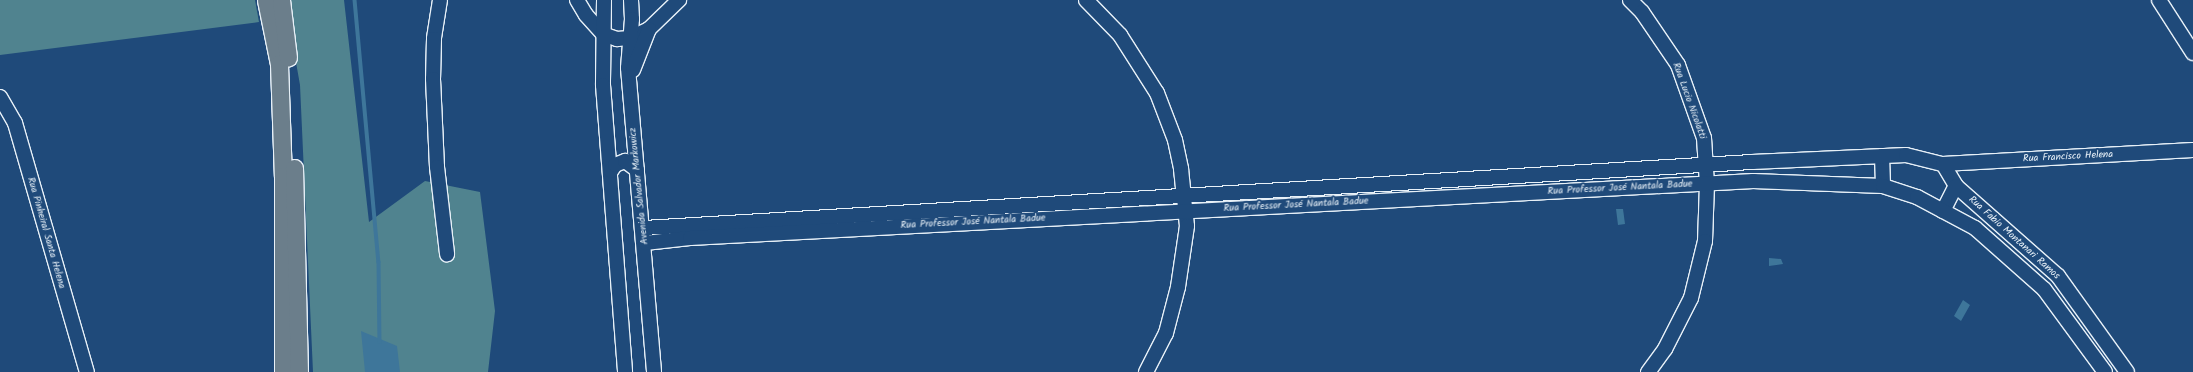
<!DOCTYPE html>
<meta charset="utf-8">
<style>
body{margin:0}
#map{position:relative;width:2193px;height:372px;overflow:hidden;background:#1f4a7a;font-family:Kalam,sans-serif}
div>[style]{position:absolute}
.green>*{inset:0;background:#50838f}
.water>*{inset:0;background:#3e769a}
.stream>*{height:3.5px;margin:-1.75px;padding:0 1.75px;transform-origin:1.75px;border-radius:1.75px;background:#3e769a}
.roads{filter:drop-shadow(1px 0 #e8f1f8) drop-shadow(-1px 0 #e8f1f8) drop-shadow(0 1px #e8f1f8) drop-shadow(0 -1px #e8f1f8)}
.minor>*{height:14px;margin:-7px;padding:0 7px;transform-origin:7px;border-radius:7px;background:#1f4a7a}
.major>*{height:17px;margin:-8.5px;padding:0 8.5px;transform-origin:8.5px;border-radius:8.5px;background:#6b7e8b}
span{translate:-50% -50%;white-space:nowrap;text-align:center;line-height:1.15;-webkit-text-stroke:3.5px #1f4a7a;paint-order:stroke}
.street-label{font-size:10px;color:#e8f1f8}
</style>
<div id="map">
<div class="green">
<i style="clip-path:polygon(0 0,255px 0,259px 22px,0 55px)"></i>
<i style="clip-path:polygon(285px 0,344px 0,369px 222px,425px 181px,480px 192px,495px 311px,488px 372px,313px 372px,300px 85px)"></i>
</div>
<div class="water">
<i style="clip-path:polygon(1616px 209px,1623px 209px,1625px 224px,1618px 225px)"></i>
<i style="clip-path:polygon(1769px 258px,1781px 259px,1783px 264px,1769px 266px)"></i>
<i style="clip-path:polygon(1963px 300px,1970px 305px,1961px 321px,1954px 316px)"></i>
<i style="clip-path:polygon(361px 331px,397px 346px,400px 372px,365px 372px)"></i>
</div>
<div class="stream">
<i style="left:355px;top:0;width:263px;rotate:84.8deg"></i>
<i style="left:379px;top:262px;width:80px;rotate:89.3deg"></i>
</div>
<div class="roads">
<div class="minor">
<i style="left:440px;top:0;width:39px;rotate:99deg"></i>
<i style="left:434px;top:39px;width:40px;rotate:91.4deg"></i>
<i style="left:433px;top:79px;width:88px;rotate:87.4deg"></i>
<i style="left:437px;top:167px;width:88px;rotate:83.4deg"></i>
<i style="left:577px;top:0;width:17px;rotate:59deg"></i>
<i style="left:586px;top:15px;width:25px;rotate:48deg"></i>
<i style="left:603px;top:34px;width:15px;rotate:20deg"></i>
<i style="left:617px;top:39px;width:13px;rotate:-4deg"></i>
<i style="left:630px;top:38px;width:21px;rotate:-25deg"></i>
<i style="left:649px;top:29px;width:42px;rotate:-44deg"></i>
<i style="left:604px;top:0;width:85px;rotate:90.7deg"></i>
<i style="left:603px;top:85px;width:288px;rotate:85.6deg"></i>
<i style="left:631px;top:0;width:19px;rotate:87deg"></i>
<i style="left:632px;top:19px;width:49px;rotate:94.7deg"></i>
<i style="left:628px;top:68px;width:305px;rotate:85.1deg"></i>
<i style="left:1086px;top:0;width:49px;rotate:45.8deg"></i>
<i style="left:1120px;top:35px;width:69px;rotate:57.5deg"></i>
<i style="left:1157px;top:93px;width:50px;rotate:69deg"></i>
<i style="left:1175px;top:140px;width:30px;rotate:78deg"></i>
<i style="left:1181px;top:169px;width:57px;rotate:84deg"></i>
<i style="left:1187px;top:226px;width:62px;rotate:98.4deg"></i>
<i style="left:1178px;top:287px;width:48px;rotate:104.6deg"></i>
<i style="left:1166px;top:333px;width:44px;rotate:117.1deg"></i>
<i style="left:1630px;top:0;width:17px;rotate:45deg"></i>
<i style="left:1642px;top:12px;width:64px;rotate:55.8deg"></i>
<i style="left:1678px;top:65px;width:77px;rotate:70.4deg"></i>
<i style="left:1704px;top:138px;width:46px;rotate:86.3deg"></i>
<i style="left:1707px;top:184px;width:57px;rotate:92deg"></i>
<i style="left:1705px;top:241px;width:59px;rotate:103.8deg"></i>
<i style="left:1691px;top:298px;width:57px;rotate:117deg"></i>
<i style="left:1665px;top:349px;width:29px;rotate:126deg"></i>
<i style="left:2159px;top:0;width:63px;rotate:57.3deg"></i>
<i style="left:633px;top:70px;width:44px;rotate:-68.7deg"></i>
<i style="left:0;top:97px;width:30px;rotate:60deg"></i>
<i style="left:15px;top:123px;width:259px;rotate:73.9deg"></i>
<i style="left:1882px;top:156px;width:30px;rotate:88deg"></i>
<i style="left:1943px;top:164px;width:26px;rotate:59deg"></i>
<i style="left:1956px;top:186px;width:136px;rotate:41.4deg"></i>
<i style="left:2058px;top:276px;width:118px;rotate:54.3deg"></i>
<i style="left:611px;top:171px;width:7px;rotate:-56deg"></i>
<i style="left:615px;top:165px;width:11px;rotate:-22deg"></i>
<i style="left:625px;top:161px;width:15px;rotate:37deg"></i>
<i style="left:1943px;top:211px;width:28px;rotate:-63deg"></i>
<i style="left:644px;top:228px;width:1110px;rotate:-3.41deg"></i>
<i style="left:1752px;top:162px;width:154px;rotate:-2.6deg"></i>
<i style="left:1906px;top:155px;width:38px;rotate:14deg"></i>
<i style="left:1943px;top:164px;width:250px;rotate:-3.2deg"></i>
<i style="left:645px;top:243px;width:45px;rotate:-6.3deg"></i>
<i style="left:690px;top:238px;width:1065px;rotate:-3.07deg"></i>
<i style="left:1753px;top:181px;width:130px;rotate:2.2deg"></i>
<i style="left:1883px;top:186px;width:36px;rotate:18deg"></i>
<i style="left:1917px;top:197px;width:66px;rotate:28.1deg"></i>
<i style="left:1975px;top:228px;width:92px;rotate:41.5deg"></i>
<i style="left:2044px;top:289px;width:103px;rotate:53.7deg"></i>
</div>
<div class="major">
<i style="left:266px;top:0;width:65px;rotate:78.5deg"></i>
<i style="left:279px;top:64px;width:112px;rotate:88deg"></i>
<i style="left:283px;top:176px;width:196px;rotate:90deg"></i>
<i style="left:281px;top:0;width:58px;rotate:83.1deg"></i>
<i style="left:294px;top:168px;width:204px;rotate:88.6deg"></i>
</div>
</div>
<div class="street-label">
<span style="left:1689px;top:101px;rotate:70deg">Rua Lucio Nicolatti</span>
<span style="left:2068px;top:157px;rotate:-3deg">Rua Francisco Helena</span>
<span style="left:639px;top:186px;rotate:-96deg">Avenida Salvador Markowicz</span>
<span style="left:1620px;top:188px;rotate:-3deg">Rua Professor José Nantala Badue</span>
<span style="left:1296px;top:205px;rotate:-3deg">Rua Professor José Nantala Badue</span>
<span style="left:973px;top:222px;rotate:-3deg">Rua Professor José Nantala Badue</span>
<span style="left:46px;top:233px;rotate:74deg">Rua Pinheiral Santa Helena</span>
<span style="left:2014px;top:238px;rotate:42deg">Rua Fabio Montanari Ramos</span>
</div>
</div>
